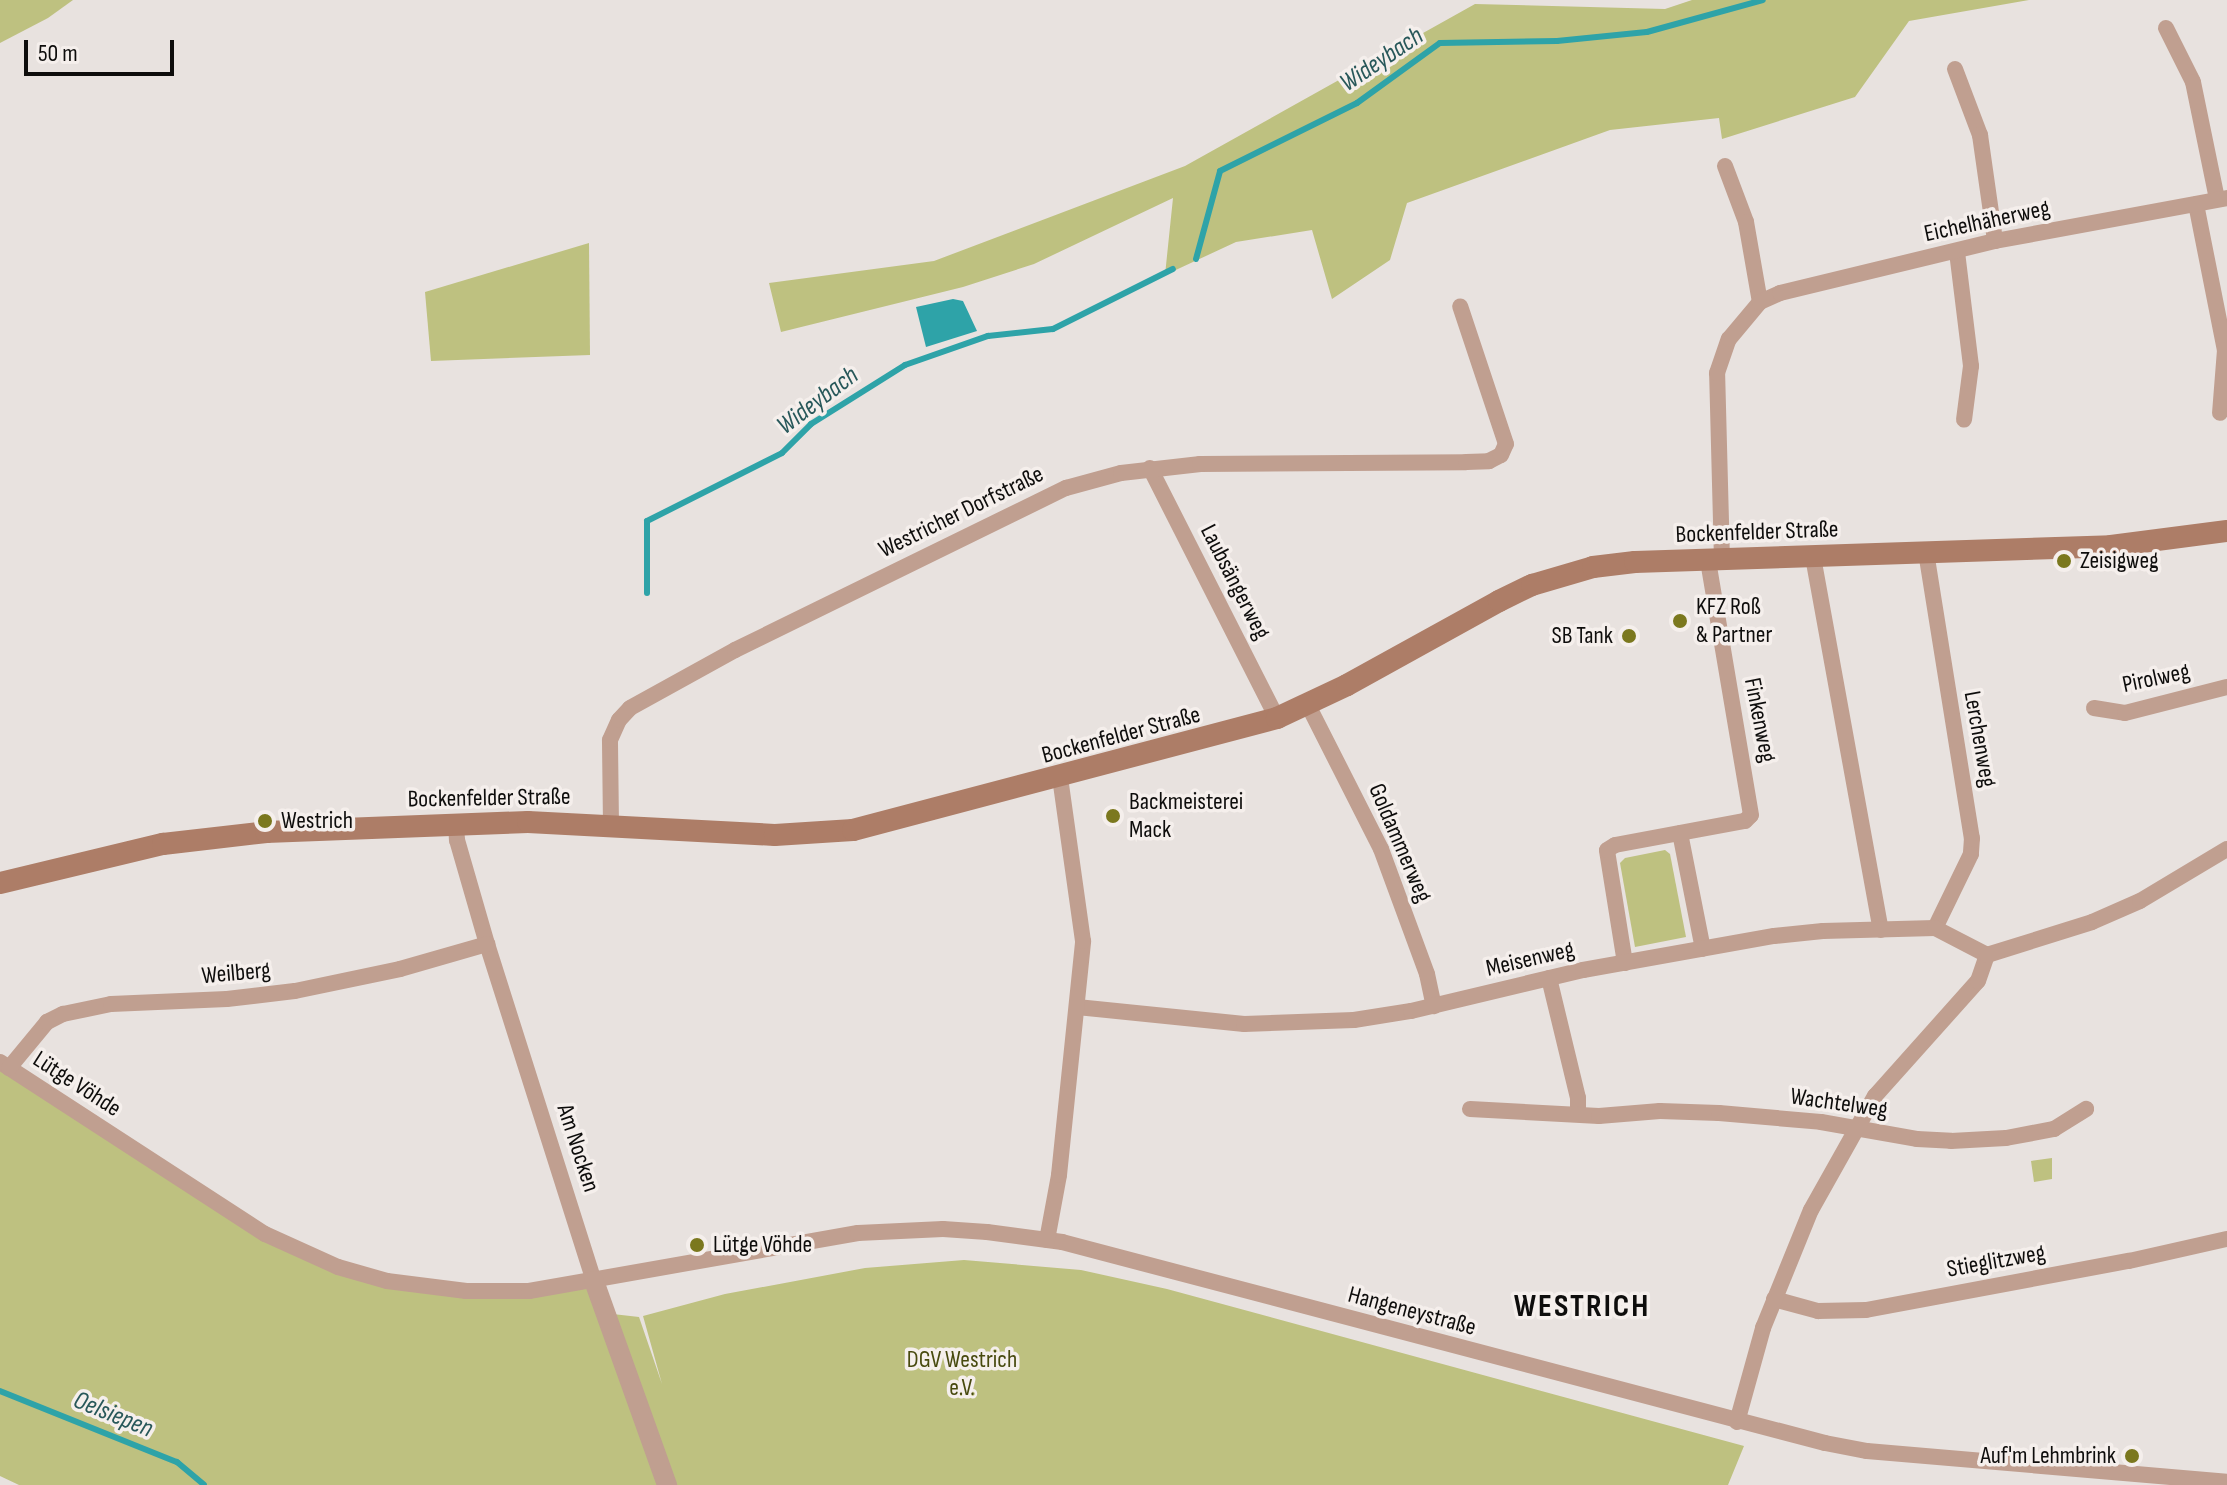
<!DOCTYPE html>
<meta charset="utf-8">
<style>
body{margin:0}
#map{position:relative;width:2227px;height:1485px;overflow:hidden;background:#e8e2df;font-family:"Sofia Sans Condensed",sans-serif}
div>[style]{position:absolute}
.green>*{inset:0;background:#bec180}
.water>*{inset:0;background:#2ea3a8}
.stream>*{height:6px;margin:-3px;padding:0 3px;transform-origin:3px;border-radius:3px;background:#2ea3a8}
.minor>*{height:16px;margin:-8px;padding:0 8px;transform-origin:8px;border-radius:8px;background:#c09f90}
.tertiary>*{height:20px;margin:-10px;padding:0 10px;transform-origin:10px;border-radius:10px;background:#c09f90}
.secondary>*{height:22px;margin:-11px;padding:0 11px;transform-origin:11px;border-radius:11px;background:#ad7d67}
.dots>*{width:22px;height:22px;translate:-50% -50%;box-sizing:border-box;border:4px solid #f5efec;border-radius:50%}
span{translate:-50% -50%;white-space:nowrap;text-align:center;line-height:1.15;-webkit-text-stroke:7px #f5efec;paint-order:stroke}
.street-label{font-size:24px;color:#0e0d0c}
.poi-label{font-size:24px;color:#0e0d0c}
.left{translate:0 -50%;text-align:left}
.right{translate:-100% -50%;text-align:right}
.park-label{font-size:24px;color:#484a0f}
.water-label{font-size:26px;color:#28585a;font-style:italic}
.district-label{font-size:32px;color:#0e0d0c;font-weight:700;letter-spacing:2px}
.scale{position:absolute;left:24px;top:40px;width:150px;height:36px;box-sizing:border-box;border:4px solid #0e0d0c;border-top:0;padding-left:10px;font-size:24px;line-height:28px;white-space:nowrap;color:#0e0d0c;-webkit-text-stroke:6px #f5efec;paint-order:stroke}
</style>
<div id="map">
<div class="green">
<i style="clip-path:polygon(0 0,73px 0,48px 18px,0 43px)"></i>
<i style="clip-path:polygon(1692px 0,2029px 0,1909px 21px,1855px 97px,1722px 139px,1719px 118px,1610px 130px,1407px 203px,1390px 260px,1332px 299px,1312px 230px,1236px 242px,1165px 275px,1173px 198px,1034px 264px,963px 287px,781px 332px,769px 283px,934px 261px,1185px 166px,1475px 4px,1665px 9px)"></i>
<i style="clip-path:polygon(589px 243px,590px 355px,431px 361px,425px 292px)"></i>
<i style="clip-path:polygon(1665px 850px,1670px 854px,1686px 937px,1635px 947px,1620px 863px,1625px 858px)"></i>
<i style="clip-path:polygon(0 1062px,201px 1194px,338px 1267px,466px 1291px,594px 1281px,604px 1313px,639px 1317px,662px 1384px,643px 1316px,725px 1294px,865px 1268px,964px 1260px,1081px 1270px,1167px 1289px,1744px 1446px,1728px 1485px,19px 1485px,0 1476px)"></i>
<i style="clip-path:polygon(2052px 1158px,2052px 1179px,2034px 1182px,2031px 1161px)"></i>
</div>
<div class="water">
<i style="clip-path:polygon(953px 299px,963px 301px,977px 331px,926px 347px,916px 307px)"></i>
</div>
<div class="stream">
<i style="left:1196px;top:259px;width:91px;rotate:-74.7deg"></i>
<i style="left:1220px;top:171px;width:153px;rotate:-26.4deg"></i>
<i style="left:1357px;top:103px;width:102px;rotate:-35.9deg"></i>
<i style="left:1440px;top:43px;width:117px;rotate:-1deg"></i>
<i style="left:1557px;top:41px;width:90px;rotate:-5.7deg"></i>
<i style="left:1647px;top:32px;width:120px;rotate:-15.4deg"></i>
<i style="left:647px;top:593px;width:72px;rotate:-90deg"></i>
<i style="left:647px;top:521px;width:151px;rotate:-26.7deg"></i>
<i style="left:782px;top:453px;width:41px;rotate:-45deg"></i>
<i style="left:811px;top:424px;width:111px;rotate:-32.1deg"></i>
<i style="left:905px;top:365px;width:88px;rotate:-19.3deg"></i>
<i style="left:988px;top:336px;width:65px;rotate:-6.1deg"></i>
<i style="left:1053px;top:329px;width:134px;rotate:-26.6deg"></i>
<i style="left:0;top:1391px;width:191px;rotate:21.9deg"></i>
<i style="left:177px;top:1462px;width:35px;rotate:40deg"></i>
</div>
<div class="minor">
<i style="left:2166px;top:28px;width:60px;rotate:63.4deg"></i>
<i style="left:2193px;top:82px;width:119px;rotate:78.4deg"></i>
<i style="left:1955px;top:69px;width:71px;rotate:69.3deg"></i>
<i style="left:1980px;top:135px;width:107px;rotate:81.9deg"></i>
<i style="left:1725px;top:166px;width:60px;rotate:69.4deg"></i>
<i style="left:1746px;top:222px;width:81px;rotate:80.1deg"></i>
<i style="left:2196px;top:204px;width:149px;rotate:78.8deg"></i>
<i style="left:2225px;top:350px;width:63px;rotate:94.5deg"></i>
<i style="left:1957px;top:252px;width:115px;rotate:83deg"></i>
<i style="left:1971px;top:366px;width:54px;rotate:97.4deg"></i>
<i style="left:1150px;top:468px;width:280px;rotate:63.1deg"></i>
<i style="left:1926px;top:552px;width:290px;rotate:80.9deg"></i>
<i style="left:1972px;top:838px;width:16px;rotate:94deg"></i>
<i style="left:1971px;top:854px;width:82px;rotate:115.9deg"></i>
<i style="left:1813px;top:557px;width:379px;rotate:79.7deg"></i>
<i style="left:1722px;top:560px;width:187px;rotate:-91.5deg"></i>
<i style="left:1717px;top:373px;width:36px;rotate:-71deg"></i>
<i style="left:1729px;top:339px;width:48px;rotate:-50deg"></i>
<i style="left:1760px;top:302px;width:22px;rotate:-24deg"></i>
<i style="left:1780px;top:293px;width:221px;rotate:-13.6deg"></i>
<i style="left:1995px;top:241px;width:236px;rotate:-10.5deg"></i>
<i style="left:1308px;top:705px;width:161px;rotate:63.1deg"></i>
<i style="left:1381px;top:849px;width:133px;rotate:69.8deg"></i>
<i style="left:1427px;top:974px;width:33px;rotate:78deg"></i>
<i style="left:2094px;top:708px;width:31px;rotate:9deg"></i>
<i style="left:2125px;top:713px;width:105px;rotate:-14.3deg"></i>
<i style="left:456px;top:822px;width:18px;rotate:87deg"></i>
<i style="left:457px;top:840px;width:108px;rotate:73.9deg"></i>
<i style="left:487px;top:944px;width:354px;rotate:72.4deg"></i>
<i style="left:611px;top:825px;width:85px;rotate:-90.7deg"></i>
<i style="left:610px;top:740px;width:22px;rotate:-66deg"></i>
<i style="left:619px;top:720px;width:16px;rotate:-47deg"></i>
<i style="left:630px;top:708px;width:120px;rotate:-28.9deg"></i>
<i style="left:735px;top:650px;width:369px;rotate:-26.1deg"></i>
<i style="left:1066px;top:488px;width:57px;rotate:-15.3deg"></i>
<i style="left:1121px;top:473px;width:80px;rotate:-6.5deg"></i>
<i style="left:1200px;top:464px;width:266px;rotate:-0.4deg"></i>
<i style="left:1466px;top:462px;width:23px;rotate:-2deg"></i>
<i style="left:1489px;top:461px;width:13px;rotate:-27deg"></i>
<i style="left:1501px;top:455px;width:12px;rotate:-66deg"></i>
<i style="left:1506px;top:444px;width:145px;rotate:-108.4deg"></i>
<i style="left:1680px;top:833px;width:118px;rotate:78.8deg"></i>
<i style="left:1625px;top:963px;width:114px;rotate:-99.1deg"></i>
<i style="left:1607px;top:850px;width:9px;rotate:-32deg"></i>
<i style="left:1615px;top:845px;width:132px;rotate:-10.5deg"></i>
<i style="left:1745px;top:821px;width:8px;rotate:-45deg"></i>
<i style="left:1751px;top:815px;width:259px;rotate:-99.6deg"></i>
<i style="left:1549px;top:978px;width:123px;rotate:76.4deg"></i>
<i style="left:1578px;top:1098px;width:16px;rotate:90deg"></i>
<i style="left:1077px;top:1007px;width:168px;rotate:5.8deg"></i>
<i style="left:1244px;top:1024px;width:110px;rotate:-2.1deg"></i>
<i style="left:1354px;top:1020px;width:58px;rotate:-9deg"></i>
<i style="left:1411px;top:1011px;width:177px;rotate:-13.4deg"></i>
<i style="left:1583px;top:970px;width:194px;rotate:-10.1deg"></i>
<i style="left:1774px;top:936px;width:49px;rotate:-5.8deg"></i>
<i style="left:1823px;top:931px;width:112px;rotate:-1.5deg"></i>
<i style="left:1935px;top:928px;width:59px;rotate:27.4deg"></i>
<i style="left:0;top:1062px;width:316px;rotate:33deg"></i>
<i style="left:265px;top:1234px;width:80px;rotate:24.3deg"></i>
<i style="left:338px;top:1267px;width:51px;rotate:15.9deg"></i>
<i style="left:387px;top:1281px;width:80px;rotate:7.2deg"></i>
<i style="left:466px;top:1291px;width:63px"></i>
<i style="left:529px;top:1291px;width:334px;rotate:-10deg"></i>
<i style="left:858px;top:1233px;width:85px;rotate:-2.7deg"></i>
<i style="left:943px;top:1229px;width:44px;rotate:3.9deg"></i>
<i style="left:987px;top:1232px;width:76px;rotate:7.6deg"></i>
<i style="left:1062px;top:1242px;width:789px;rotate:14.76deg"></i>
<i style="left:1825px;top:1443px;width:43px;rotate:10.8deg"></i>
<i style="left:1867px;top:1451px;width:361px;rotate:4.9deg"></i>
<i style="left:9px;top:1068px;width:60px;rotate:-50.4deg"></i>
<i style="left:47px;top:1022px;width:18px;rotate:-27deg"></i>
<i style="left:63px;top:1014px;width:49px;rotate:-11.8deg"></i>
<i style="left:111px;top:1004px;width:116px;rotate:-2.5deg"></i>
<i style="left:227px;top:999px;width:68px;rotate:-6.7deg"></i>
<i style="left:295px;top:991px;width:107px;rotate:-11.8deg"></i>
<i style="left:400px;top:969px;width:91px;rotate:-16deg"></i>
<i style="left:1470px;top:1109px;width:129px;rotate:3.1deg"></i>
<i style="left:1599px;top:1116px;width:61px;rotate:-4.7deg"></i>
<i style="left:1660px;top:1111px;width:59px;rotate:1.9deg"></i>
<i style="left:1719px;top:1113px;width:102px;rotate:5deg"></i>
<i style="left:1821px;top:1122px;width:97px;rotate:10deg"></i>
<i style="left:1917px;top:1139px;width:34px;rotate:3deg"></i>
<i style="left:1951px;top:1141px;width:55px;rotate:-3.1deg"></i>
<i style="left:2006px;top:1138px;width:49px;rotate:-10.6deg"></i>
<i style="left:2054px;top:1129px;width:38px;rotate:-32deg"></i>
<i style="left:1047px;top:1240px;width:66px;rotate:-79.5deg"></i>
<i style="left:1059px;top:1175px;width:235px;rotate:-84.1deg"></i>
<i style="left:1083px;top:941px;width:165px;rotate:-98deg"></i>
<i style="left:1774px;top:1299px;width:46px;rotate:15.3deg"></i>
<i style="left:1818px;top:1311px;width:48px;rotate:-1.2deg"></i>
<i style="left:1866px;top:1310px;width:268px;rotate:-10.6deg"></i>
<i style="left:2129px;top:1261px;width:100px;rotate:-12.7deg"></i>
<i style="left:1737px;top:1422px;width:98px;rotate:-74.5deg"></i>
<i style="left:1763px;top:1328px;width:127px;rotate:-67.9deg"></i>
<i style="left:1811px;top:1210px;width:131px;rotate:-60.7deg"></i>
<i style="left:1875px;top:1096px;width:154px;rotate:-48.2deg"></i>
<i style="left:1978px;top:981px;width:28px;rotate:-71deg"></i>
<i style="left:1987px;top:955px;width:110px;rotate:-17.4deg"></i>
<i style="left:2092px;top:922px;width:52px;rotate:-23.6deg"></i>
<i style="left:2140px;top:901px;width:101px;rotate:-30.9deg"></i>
</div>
<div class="tertiary">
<i style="left:594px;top:1281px;width:217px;rotate:70.3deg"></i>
</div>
<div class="secondary">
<i style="left:0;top:883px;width:168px;rotate:-13.5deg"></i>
<i style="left:163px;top:844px;width:104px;rotate:-6.6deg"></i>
<i style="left:266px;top:832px;width:262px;rotate:-2.2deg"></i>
<i style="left:528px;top:822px;width:247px;rotate:3deg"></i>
<i style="left:775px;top:835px;width:78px;rotate:-3.7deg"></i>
<i style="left:853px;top:830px;width:439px;rotate:-14.8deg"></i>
<i style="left:1277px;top:718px;width:77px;rotate:-25.2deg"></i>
<i style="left:1347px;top:685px;width:174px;rotate:-28.9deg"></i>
<i style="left:1499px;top:601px;width:37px;rotate:-26deg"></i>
<i style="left:1532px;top:585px;width:64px;rotate:-16.4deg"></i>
<i style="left:1593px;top:567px;width:42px;rotate:-6.8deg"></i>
<i style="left:1635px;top:562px;width:476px;rotate:-1.9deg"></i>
<i style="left:2111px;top:546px;width:117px;rotate:-7.4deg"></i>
</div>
<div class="dots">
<i style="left:2064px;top:561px;background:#7b781e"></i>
<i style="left:1680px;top:621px;background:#7b781e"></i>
<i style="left:1629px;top:636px;background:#7b781e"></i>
<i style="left:1113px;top:816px;background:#7b781e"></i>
<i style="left:265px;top:821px;background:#7b781e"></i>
<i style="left:697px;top:1245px;background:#7b781e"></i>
<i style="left:2132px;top:1456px;background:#7b781e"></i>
</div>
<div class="street-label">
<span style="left:1987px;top:221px;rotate:-12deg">Eichelhäherweg</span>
<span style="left:961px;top:512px;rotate:-26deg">Westricher Dorfstraße</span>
<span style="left:1757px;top:532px;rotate:-2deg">Bockenfelder Straße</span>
<span style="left:1235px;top:582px;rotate:63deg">Laubsängerweg</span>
<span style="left:2156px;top:678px;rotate:-12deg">Pirolweg</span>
<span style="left:1760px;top:720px;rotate:79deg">Finkenweg</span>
<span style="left:1121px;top:735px;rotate:-15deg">Bockenfelder Straße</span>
<span style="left:1980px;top:739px;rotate:80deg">Lerchenweg</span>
<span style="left:489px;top:798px;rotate:-1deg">Bockenfelder Straße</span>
<span style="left:1400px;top:843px;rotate:67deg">Goldammerweg</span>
<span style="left:1530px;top:959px;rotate:-13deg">Meisenweg</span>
<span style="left:236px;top:973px;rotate:-5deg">Weilberg</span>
<span style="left:77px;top:1084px;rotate:33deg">Lütge Vöhde</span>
<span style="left:1839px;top:1103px;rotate:8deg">Wachtelweg</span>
<span style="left:578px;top:1148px;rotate:72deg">Am Nocken</span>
<span style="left:1996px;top:1261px;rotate:-10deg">Stieglitzweg</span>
<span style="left:1412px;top:1311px;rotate:15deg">Hangeneystraße</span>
</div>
<div class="poi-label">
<span class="left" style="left:2080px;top:561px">Zeisigweg</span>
<span class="left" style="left:1696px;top:621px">KFZ Roß<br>&amp; Partner</span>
<span class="right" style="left:1613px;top:636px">SB Tank</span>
<span class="left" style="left:1129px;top:816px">Backmeisterei<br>Mack</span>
<span class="left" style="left:281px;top:821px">Westrich</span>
<span class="left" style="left:713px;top:1245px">Lütge Vöhde</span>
<span class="right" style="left:2116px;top:1456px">Auf'm Lehmbrink</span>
</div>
<div class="park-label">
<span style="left:962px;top:1374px">DGV Westrich<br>e.V.</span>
</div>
<div class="water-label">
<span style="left:1382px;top:60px;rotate:-34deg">Wideybach</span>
<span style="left:818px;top:401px;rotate:-37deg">Wideybach</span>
<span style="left:113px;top:1415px;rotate:22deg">Oelsiepen</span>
</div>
<div class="district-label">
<span style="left:1582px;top:1307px">WESTRICH</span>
</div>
<div class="scale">50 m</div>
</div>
